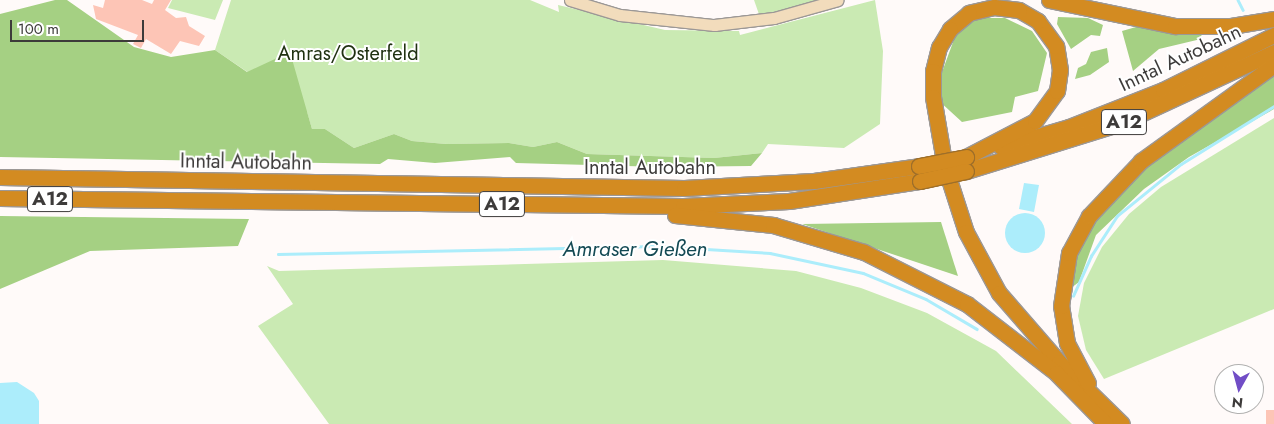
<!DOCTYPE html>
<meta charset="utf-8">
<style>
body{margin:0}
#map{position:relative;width:1274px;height:424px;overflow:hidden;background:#fffaf9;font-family:Jost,sans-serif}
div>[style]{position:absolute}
.green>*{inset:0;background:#caeab3}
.forest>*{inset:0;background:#a5d083}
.water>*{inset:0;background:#acedfb}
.round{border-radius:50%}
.stream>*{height:2.5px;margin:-1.25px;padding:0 1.25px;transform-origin:1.25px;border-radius:1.25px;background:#acedfb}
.building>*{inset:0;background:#fdc5b6}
.roads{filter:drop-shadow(1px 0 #9c9896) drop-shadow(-1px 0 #9c9896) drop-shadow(0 1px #9c9896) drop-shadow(0 -1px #9c9896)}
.secondary>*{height:11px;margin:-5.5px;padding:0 5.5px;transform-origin:5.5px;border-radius:5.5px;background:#f2dcbc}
.motorway>*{height:15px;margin:-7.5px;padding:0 7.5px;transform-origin:7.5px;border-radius:7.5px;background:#d38b21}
.bridges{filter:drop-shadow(1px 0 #9e6f2a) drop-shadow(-1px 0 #9e6f2a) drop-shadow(0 1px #9e6f2a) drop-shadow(0 -1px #9e6f2a)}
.motorway-bridge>*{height:15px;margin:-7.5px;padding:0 7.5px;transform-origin:7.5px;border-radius:7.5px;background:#d38b21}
span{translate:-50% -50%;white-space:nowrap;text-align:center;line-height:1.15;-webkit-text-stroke:4px #fff;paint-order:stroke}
.shield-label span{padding:1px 4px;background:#fff;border:1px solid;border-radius:4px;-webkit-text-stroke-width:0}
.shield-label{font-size:19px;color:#3d3b3a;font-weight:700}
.park-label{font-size:20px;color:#203111}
.street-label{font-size:20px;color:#3d3b3a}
.water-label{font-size:21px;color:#144a54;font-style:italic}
.north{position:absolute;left:1214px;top:364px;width:50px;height:50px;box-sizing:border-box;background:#fff;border:1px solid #b1b1b0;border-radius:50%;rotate:187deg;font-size:14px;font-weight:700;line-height:20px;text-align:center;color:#3d3b3a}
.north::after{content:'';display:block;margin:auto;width:18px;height:22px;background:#714dc6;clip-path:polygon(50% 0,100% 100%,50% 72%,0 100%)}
.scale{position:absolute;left:10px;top:20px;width:134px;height:22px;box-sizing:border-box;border:2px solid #3d3b3a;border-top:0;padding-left:6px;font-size:15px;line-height:18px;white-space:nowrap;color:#3d3b3a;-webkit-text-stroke:4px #fff;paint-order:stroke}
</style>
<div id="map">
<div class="green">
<i style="clip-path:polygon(172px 0,223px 0,215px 20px,168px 8px)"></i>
<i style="clip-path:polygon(231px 0,530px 0,559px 12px,558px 5px,665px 30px,739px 31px,740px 35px,875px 0,883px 51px,880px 124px,844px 148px,768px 144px,762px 153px,714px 158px,587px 154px,557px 142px,533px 147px,509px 143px,446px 144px,412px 141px,394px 134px,354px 148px,325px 129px,312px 129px,307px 112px,215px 50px)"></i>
<i style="clip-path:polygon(754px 0,830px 0,761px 20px)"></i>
<i style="clip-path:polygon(1274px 118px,1274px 309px,1104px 379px,1086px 350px,1078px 316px,1084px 283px,1102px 247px,1129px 214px,1161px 187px)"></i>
<i style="clip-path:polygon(663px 260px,796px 271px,861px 288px,927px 313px,996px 351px,1072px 424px,329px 424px,258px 326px,293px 304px,267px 266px,279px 271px)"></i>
</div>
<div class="forest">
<i style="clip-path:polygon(55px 0,67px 0,134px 47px,171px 57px,215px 50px,247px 72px,290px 52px,312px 129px,325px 129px,354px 148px,394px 134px,412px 141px,446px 144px,509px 143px,533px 147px,557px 142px,587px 154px,714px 158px,762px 153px,751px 166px,663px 167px,516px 163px,510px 157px,435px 163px,388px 159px,380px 164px,0 157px,0 14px)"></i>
<i style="clip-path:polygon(1058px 17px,1088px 18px,1103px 25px,1100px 36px,1091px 35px,1071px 49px,1057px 24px)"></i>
<i style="clip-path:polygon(978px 18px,1005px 18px,1032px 31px,1047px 53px,1038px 91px,1015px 97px,1012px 112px,962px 122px,938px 100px,938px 83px,956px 34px)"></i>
<i style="clip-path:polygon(1143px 25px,1202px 32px,1201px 39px,1159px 49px,1133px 71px,1122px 31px)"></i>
<i style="clip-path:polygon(1107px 48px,1109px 62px,1090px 75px,1075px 79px,1078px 68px,1086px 64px,1091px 52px)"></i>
<i style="clip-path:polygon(1274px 72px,1274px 109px,1189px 157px,1144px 189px,1096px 235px,1079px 282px,1067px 291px,1072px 259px,1088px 222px,1127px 179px)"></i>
<i style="clip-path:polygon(0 216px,249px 219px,238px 246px,90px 251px,0 289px)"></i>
<i style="clip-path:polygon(941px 222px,958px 276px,802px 224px)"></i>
</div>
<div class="water">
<i style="clip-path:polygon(1024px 183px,1039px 185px,1034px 212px,1019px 209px)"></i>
<i class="round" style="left:1005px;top:213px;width:40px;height:40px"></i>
<i style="clip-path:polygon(17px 382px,34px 393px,39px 401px,39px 424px,0 424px,0 383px)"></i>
</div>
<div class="stream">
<i style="left:1238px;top:0;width:11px;rotate:63deg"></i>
<i style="left:278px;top:254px;width:379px;rotate:-1.2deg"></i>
<i style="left:657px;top:246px;width:113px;rotate:3.5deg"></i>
<i style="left:770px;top:253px;width:95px;rotate:12.1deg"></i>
<i style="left:863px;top:273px;width:68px;rotate:22.4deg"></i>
<i style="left:926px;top:299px;width:59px;rotate:30.5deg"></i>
<i style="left:1073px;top:296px;width:44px;rotate:-65.8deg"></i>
<i style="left:1091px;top:256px;width:48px;rotate:-57deg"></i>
<i style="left:1117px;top:216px;width:82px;rotate:-39.1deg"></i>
<i style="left:1181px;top:164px;width:110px;rotate:-31.9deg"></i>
</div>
<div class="building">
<i style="clip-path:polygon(105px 0,142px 0,152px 4px,154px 0,171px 0,165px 10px,176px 18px,186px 17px,189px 26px,205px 36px,199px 46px,180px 41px,171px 54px,146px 39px,141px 48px,133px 44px,138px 35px,96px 19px,93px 5px,103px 8px)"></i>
<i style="clip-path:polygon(1266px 410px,1274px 410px,1274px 424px,1266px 424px)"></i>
</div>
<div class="roads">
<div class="secondary">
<i style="left:570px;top:0;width:52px;rotate:16.7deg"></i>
<i style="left:620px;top:15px;width:95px;rotate:6.1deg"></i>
<i style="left:714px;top:25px;width:60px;rotate:-6.7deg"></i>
<i style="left:774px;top:18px;width:66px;rotate:-15.7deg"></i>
</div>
<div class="motorway">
<i style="left:1049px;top:0;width:129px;rotate:11.7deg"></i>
<i style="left:1175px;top:26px;width:56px"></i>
<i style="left:1231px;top:26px;width:44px;rotate:-9.2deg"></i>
<i style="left:1001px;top:147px;width:71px;rotate:-16.4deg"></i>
<i style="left:1069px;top:127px;width:101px;rotate:-21.5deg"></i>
<i style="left:1163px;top:90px;width:124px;rotate:-26.4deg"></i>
<i style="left:966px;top:157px;width:78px;rotate:-27.6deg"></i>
<i style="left:1035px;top:121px;width:37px;rotate:-54deg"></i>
<i style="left:1057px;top:91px;width:21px;rotate:-82deg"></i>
<i style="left:1060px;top:70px;width:24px;rotate:-99deg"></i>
<i style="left:1056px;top:46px;width:31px;rotate:-126deg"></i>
<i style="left:1038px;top:21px;width:22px;rotate:-150deg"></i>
<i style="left:1019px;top:10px;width:25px;rotate:-173deg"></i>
<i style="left:994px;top:7px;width:26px;rotate:167deg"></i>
<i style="left:969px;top:13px;width:25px;rotate:140deg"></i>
<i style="left:950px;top:29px;width:21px;rotate:121deg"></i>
<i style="left:939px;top:47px;width:25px;rotate:104deg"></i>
<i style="left:933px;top:71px;width:26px;rotate:90deg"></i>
<i style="left:933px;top:97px;width:71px;rotate:80.3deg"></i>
<i style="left:945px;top:167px;width:68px;rotate:72.1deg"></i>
<i style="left:966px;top:232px;width:69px;rotate:61.6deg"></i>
<i style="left:999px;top:293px;width:91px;rotate:49deg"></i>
<i style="left:1059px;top:362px;width:88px;rotate:44.5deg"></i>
<i style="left:966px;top:171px;width:162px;rotate:-17.2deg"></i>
<i style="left:1121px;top:123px;width:169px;rotate:-24.9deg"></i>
<i style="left:0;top:177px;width:684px;rotate:0.92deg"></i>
<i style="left:684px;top:188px;width:130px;rotate:-3.1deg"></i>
<i style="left:814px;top:181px;width:106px;rotate:-8.1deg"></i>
<i style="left:0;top:198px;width:683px;rotate:0.67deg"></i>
<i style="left:683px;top:206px;width:106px;rotate:-2.7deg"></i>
<i style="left:789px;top:201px;width:133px;rotate:-8.7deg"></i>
<i style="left:675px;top:215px;width:99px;rotate:5.8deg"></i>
<i style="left:773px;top:225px;width:95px;rotate:16.5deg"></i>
<i style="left:864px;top:252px;width:115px;rotate:26.8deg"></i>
<i style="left:967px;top:304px;width:111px;rotate:37.7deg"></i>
<i style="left:1056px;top:373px;width:71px;rotate:45.6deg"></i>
<i style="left:1088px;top:383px;width:45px;rotate:-117.7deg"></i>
<i style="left:1067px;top:343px;width:37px;rotate:-99deg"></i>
<i style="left:1061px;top:306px;width:54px;rotate:-81.4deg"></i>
<i style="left:1069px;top:253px;width:42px;rotate:-61.6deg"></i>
<i style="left:1089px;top:216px;width:76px;rotate:-46.6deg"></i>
<i style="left:1141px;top:161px;width:164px;rotate:-35.8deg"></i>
</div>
</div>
<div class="bridges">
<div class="motorway-bridge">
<i style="left:919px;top:166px;width:48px;rotate:-10.8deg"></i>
<i style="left:920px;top:181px;width:47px;rotate:-12.3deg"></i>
</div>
</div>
<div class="shield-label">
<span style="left:1124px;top:122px">A12</span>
<span style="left:50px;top:199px">A12</span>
<span style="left:502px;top:204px">A12</span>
</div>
<div class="park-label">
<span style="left:348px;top:53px">Amras/Osterfeld</span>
</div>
<div class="street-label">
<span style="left:1180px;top:58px;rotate:-25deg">Inntal Autobahn</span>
<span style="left:246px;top:162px;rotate:1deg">Inntal Autobahn</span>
<span style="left:650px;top:167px">Inntal Autobahn</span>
</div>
<div class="water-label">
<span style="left:635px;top:249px">Amraser Gießen</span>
</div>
<div class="north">N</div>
<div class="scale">100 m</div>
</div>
